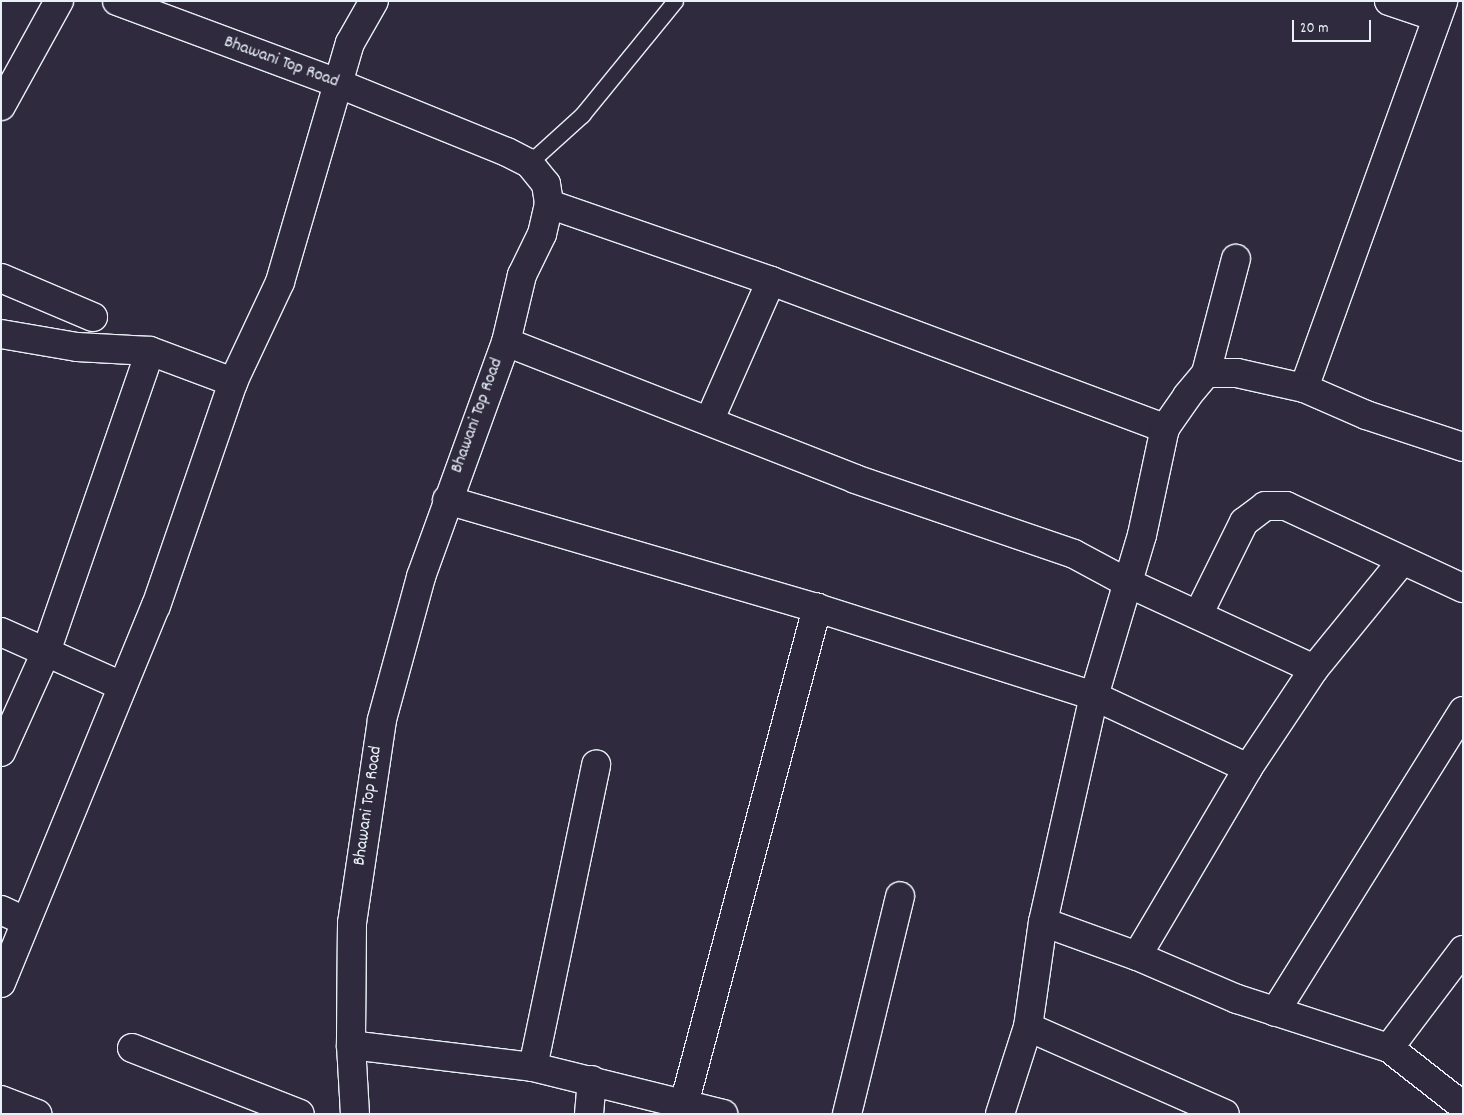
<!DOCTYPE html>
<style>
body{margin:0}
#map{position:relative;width:1464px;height:1115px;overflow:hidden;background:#2f2a3d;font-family:Dekko,sans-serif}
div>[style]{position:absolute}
.roads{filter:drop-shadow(1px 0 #e8f1f8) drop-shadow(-1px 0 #e8f1f8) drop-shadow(0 1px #e8f1f8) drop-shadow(0 -1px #e8f1f8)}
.lane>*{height:15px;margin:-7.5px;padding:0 7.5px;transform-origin:7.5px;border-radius:7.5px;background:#2f2a3d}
.street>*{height:28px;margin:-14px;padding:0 14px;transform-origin:14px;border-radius:14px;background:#2f2a3d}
.secondary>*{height:28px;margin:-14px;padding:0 14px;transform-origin:14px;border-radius:14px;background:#2f2a3d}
span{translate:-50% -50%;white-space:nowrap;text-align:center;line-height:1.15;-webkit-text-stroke:4px #2f2a3d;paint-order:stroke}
.street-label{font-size:18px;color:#e8f1f8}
.frame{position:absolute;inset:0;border:2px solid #e8f1f8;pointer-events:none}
.scale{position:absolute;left:1292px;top:20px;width:79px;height:22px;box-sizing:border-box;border:2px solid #e8f1f8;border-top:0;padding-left:6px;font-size:15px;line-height:18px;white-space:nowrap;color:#e8f1f8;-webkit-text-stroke:4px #2f2a3d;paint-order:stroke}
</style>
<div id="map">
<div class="roads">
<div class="lane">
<i style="left:529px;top:163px;width:72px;rotate:-42.2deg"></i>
<i style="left:582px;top:115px;width:147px;rotate:-50.8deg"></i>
</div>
<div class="street">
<i style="left:1389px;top:1px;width:50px;rotate:18.8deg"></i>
<i style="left:1px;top:106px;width:120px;rotate:-61.1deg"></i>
<i style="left:549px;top:204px;width:235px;rotate:19.1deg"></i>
<i style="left:771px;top:281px;width:421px;rotate:20.5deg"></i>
<i style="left:1px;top:278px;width:100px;rotate:23deg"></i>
<i style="left:1px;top:334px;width:77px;rotate:9.7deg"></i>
<i style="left:77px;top:347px;width:73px;rotate:3.1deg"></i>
<i style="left:150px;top:351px;width:89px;rotate:20.5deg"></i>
<i style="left:506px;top:342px;width:375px;rotate:21.4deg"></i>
<i style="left:855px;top:479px;width:231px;rotate:18.9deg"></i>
<i style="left:1074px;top:554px;width:61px;rotate:28.2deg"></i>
<i style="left:1128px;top:583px;width:205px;rotate:24.8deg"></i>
<i style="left:1206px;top:373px;width:118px;rotate:-75.3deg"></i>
<i style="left:1304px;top:388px;width:411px;rotate:-70.2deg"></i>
<i style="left:710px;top:419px;width:151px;rotate:-66.2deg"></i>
<i style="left:447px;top:500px;width:385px;rotate:16.3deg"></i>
<i style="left:817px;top:608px;width:291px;rotate:17.6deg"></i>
<i style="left:1094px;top:696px;width:170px;rotate:25.1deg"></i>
<i style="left:1198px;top:615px;width:104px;rotate:-63.7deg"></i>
<i style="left:1244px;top:522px;width:26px;rotate:-37deg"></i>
<i style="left:1265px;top:506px;width:21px"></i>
<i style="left:1286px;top:506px;width:195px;rotate:24.9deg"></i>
<i style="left:1px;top:632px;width:133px;rotate:24.1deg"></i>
<i style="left:1px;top:752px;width:110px;rotate:-65.8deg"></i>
<i style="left:46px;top:652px;width:318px;rotate:-70.9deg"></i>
<i style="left:1px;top:910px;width:26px;rotate:25deg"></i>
<i style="left:1043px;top:922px;width:100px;rotate:19.9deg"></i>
<i style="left:1137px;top:956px;width:109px;rotate:23.3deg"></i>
<i style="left:1237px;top:999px;width:160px;rotate:17.9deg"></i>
<i style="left:1389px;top:1048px;width:94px;rotate:38.1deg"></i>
<i style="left:1137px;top:956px;width:218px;rotate:-59.4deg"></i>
<i style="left:1248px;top:768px;width:119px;rotate:-56.3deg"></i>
<i style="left:1314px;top:669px;width:139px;rotate:-50.8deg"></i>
<i style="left:1px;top:983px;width:408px;rotate:-67.7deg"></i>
<i style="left:156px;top:606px;width:237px;rotate:-71deg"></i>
<i style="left:233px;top:382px;width:110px;rotate:-64.8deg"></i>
<i style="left:280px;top:282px;width:249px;rotate:-73.7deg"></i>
<i style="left:350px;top:43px;width:48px;rotate:-60.3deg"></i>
<i style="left:1275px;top:1012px;width:355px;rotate:-58deg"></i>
<i style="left:1028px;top:1027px;width:215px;rotate:23.8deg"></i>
<i style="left:351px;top:1045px;width:183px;rotate:6.9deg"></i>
<i style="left:533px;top:1067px;width:196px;rotate:13.9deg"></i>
<i style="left:132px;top:1048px;width:180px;rotate:21.4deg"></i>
<i style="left:1389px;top:1048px;width:123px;rotate:-52.9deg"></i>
<i style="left:533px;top:1067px;width:309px;rotate:-78.2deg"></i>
<i style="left:1px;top:1100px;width:39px;rotate:21deg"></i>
<i style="left:684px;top:1104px;width:514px;rotate:-74.99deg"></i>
<i style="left:589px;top:1114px;width:34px;rotate:-85deg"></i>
<i style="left:847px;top:1114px;width:224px;rotate:-76.3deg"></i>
<i style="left:1000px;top:1114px;width:91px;rotate:-72.2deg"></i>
<i style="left:1028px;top:1027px;width:106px;rotate:-81.9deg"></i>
<i style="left:1043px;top:922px;width:232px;rotate:-77.3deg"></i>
<i style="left:1094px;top:696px;width:168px;rotate:-73.4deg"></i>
<i style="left:1142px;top:535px;width:109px;rotate:-77.9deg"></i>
<i style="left:1165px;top:428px;width:39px;rotate:-55deg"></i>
<i style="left:1187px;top:396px;width:30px;rotate:-50deg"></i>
<i style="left:1206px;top:373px;width:31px"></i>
<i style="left:1237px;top:373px;width:69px;rotate:12.6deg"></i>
<i style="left:1304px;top:388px;width:68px;rotate:23.5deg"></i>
<i style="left:1366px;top:415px;width:102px;rotate:18.3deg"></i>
</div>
<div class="secondary">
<i style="left:117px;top:1px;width:235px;rotate:20.4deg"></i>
<i style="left:337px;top:83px;width:183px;rotate:22.1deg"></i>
<i style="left:507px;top:152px;width:25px;rotate:27deg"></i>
<i style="left:529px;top:163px;width:27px;rotate:51deg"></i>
<i style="left:546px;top:184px;width:20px;rotate:81deg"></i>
<i style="left:549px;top:204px;width:31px;rotate:103deg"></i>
<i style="left:542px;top:234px;width:46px;rotate:116deg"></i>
<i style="left:522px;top:275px;width:69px;rotate:103.4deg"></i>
<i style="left:506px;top:342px;width:250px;rotate:109.9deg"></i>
<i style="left:421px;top:577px;width:148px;rotate:105.3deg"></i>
<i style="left:382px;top:720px;width:205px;rotate:98.4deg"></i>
<i style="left:352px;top:923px;width:122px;rotate:90.5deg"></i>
<i style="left:351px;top:1045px;width:69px;rotate:86.7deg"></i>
</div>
</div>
<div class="street-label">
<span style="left:281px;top:63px;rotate:20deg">Bhawani Top Road</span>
<span style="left:478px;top:416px;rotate:-70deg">Bhawani Top Road</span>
<span style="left:369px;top:806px;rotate:-82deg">Bhawani Top Road</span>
</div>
<div class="frame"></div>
<div class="scale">20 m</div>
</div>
